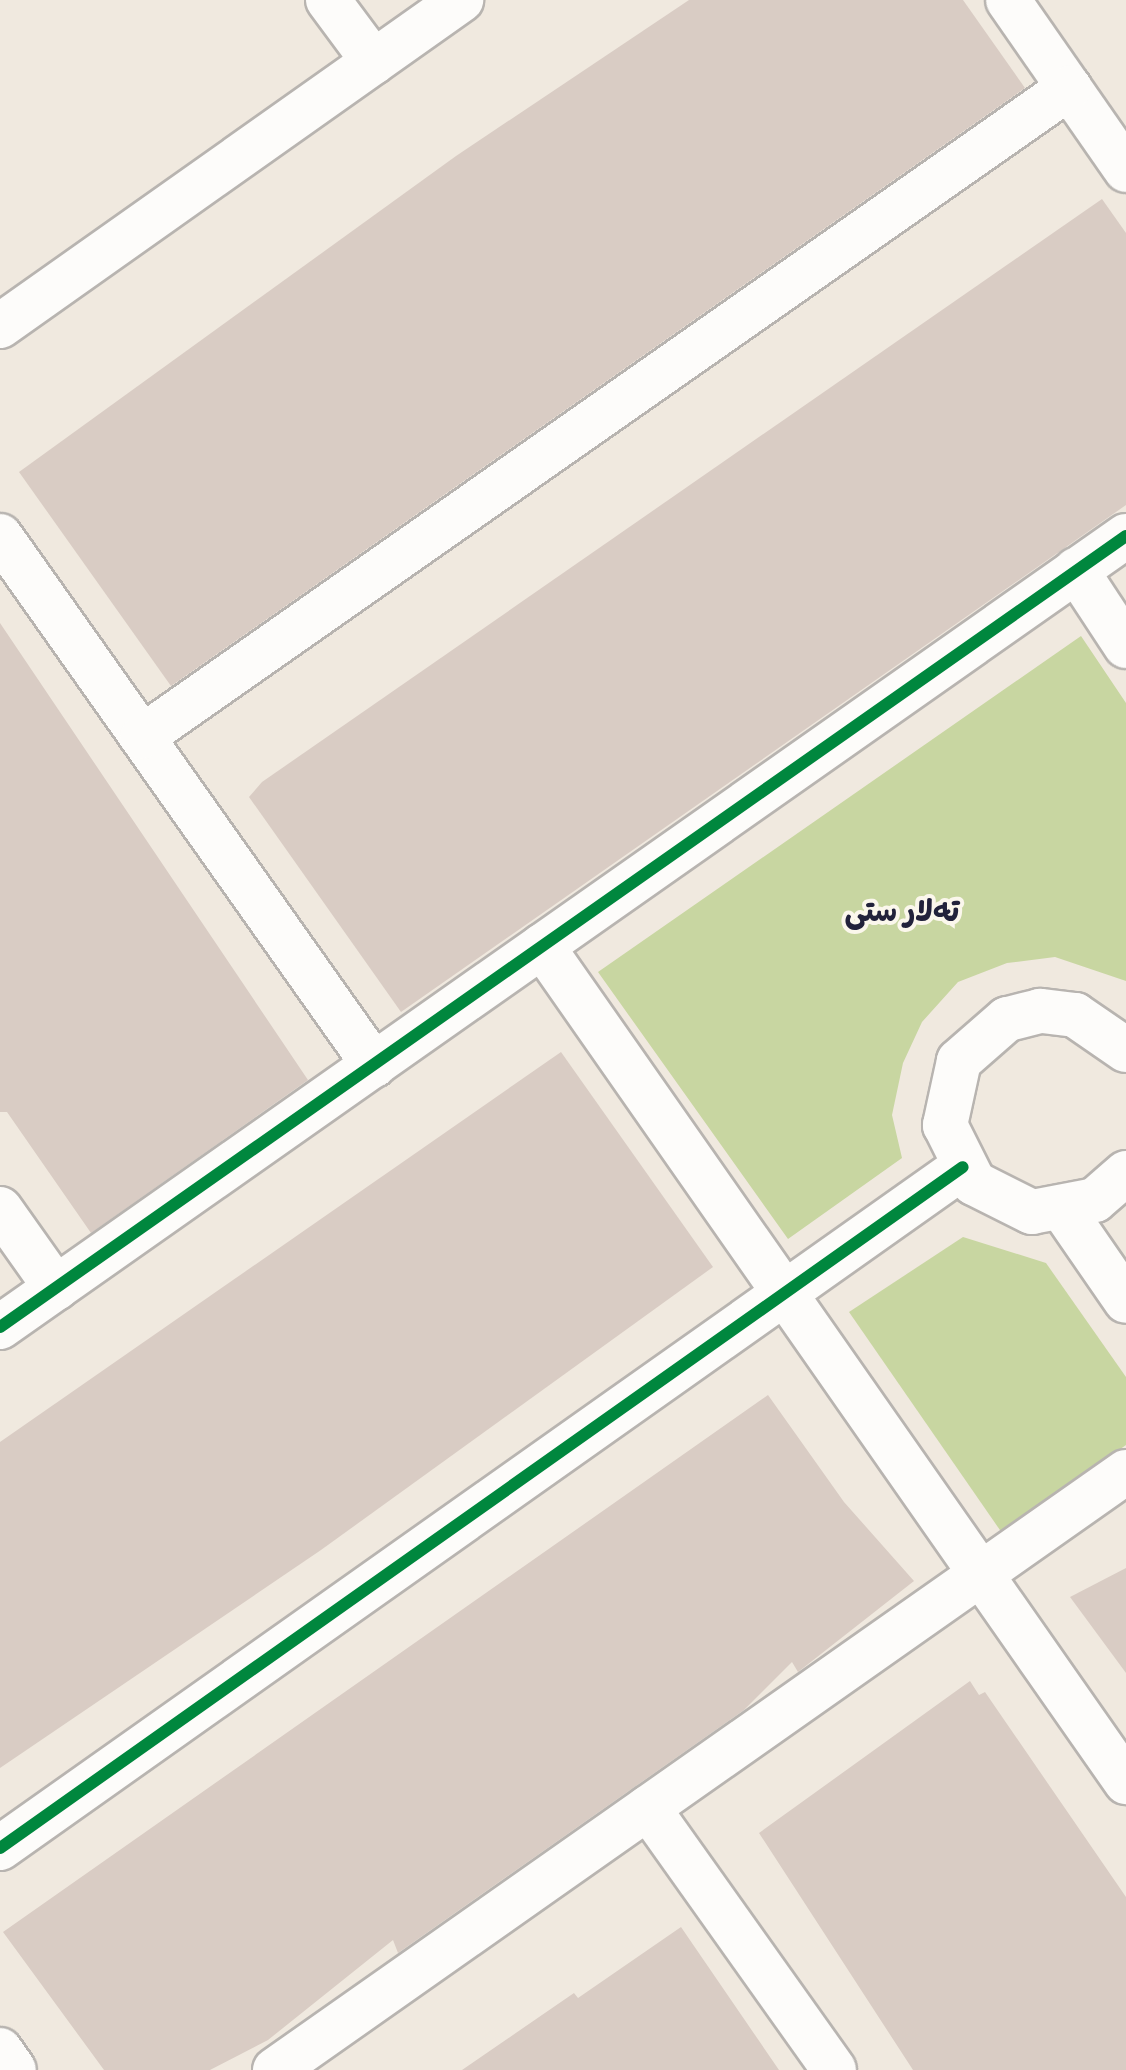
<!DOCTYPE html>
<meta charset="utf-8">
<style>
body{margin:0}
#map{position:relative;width:1126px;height:2070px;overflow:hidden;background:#f0e9df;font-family:Pangolin,"Playpen Sans Arabic",sans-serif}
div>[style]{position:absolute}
.green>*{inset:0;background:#c8d6a1}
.building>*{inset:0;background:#d9ccc4}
.roads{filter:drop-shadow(2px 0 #b8b4b0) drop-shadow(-2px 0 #b8b4b0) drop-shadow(0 2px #b8b4b0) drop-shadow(0 -2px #b8b4b0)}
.minor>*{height:44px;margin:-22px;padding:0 22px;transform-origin:22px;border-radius:22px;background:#fdfcfa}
.cycleway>*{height:12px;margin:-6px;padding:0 6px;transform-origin:6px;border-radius:6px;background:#00873e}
span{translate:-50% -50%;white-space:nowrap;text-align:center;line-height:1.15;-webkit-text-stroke:8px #fbf7ec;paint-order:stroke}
.neighbourhood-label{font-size:30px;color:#22223b;font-weight:700}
</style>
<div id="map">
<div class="green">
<i style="clip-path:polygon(1081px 636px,1126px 703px,1126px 981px,1055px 957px,1007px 963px,958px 982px,922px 1022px,903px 1063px,892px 1115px,902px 1158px,788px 1239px,598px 972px)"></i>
<i style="clip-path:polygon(963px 1237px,1046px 1263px,1126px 1377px,1126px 1445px,1002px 1533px,849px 1312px)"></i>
</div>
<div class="building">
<i style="clip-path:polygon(689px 0,963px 0,1025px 88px,171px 686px,19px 472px,456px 156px)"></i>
<i style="clip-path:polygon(1102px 199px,1126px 233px,1126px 505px,401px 1012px,249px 797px,262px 782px)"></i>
<i style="clip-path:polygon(0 623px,308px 1080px,91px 1233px,7px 1112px,0 1112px)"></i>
<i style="clip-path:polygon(561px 1052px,713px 1267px,321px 1550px,0 1768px,0 1442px)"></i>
<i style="clip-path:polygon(768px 1395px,844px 1502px,914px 1581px,798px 1672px,792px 1662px,744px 1710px,398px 1953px,393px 1940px,268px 2040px,210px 2070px,104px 2070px,3px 1932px)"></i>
<i style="clip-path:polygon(1126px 1568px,1126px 1673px,1070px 1597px)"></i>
<i style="clip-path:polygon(970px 1681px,979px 1695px,985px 1692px,1126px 1897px,1126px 2070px,913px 2070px,759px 1833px)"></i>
<i style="clip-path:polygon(681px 1927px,779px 2070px,462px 2070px,574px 1993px,578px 1998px)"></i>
</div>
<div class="roads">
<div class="minor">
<i style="left:328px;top:0;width:77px;rotate:53.4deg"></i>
<i style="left:1008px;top:0;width:207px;rotate:55.2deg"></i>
<i style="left:0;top:326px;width:565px;rotate:-35.27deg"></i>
<i style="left:0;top:536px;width:648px;rotate:54.74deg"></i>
<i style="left:1076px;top:570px;width:91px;rotate:56.7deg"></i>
<i style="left:142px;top:737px;width:1132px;rotate:-35deg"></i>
<i style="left:542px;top:946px;width:1020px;rotate:55.06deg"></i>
<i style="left:1126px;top:1050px;width:62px;rotate:-145.5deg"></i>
<i style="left:1075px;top:1015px;width:35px;rotate:-173deg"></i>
<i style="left:1040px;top:1011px;width:34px;rotate:166deg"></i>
<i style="left:1007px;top:1019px;width:64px;rotate:138.8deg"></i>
<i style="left:959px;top:1061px;width:66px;rotate:102.3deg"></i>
<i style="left:945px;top:1125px;width:65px;rotate:63.4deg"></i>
<i style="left:974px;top:1183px;width:65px;rotate:26.6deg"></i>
<i style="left:1032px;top:1212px;width:64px;rotate:-10.8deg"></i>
<i style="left:1095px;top:1200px;width:41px;rotate:-41.1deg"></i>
<i style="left:0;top:1209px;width:97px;rotate:54.7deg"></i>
<i style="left:1064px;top:1211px;width:109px;rotate:55.4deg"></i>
<i style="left:0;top:1327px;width:1376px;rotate:-35.09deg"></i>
<i style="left:648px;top:1808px;width:321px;rotate:54.6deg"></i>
<i style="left:0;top:1848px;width:1179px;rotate:-35.27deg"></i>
<i style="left:0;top:2050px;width:24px;rotate:55deg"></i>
<i style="left:275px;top:2070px;width:1040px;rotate:-35.1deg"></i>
</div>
</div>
<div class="cycleway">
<i style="left:0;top:1327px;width:1376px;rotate:-35.09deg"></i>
<i style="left:0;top:1848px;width:1179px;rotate:-35.27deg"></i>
</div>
<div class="neighbourhood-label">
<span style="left:902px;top:912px">ته‌لار ستی</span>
</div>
</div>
